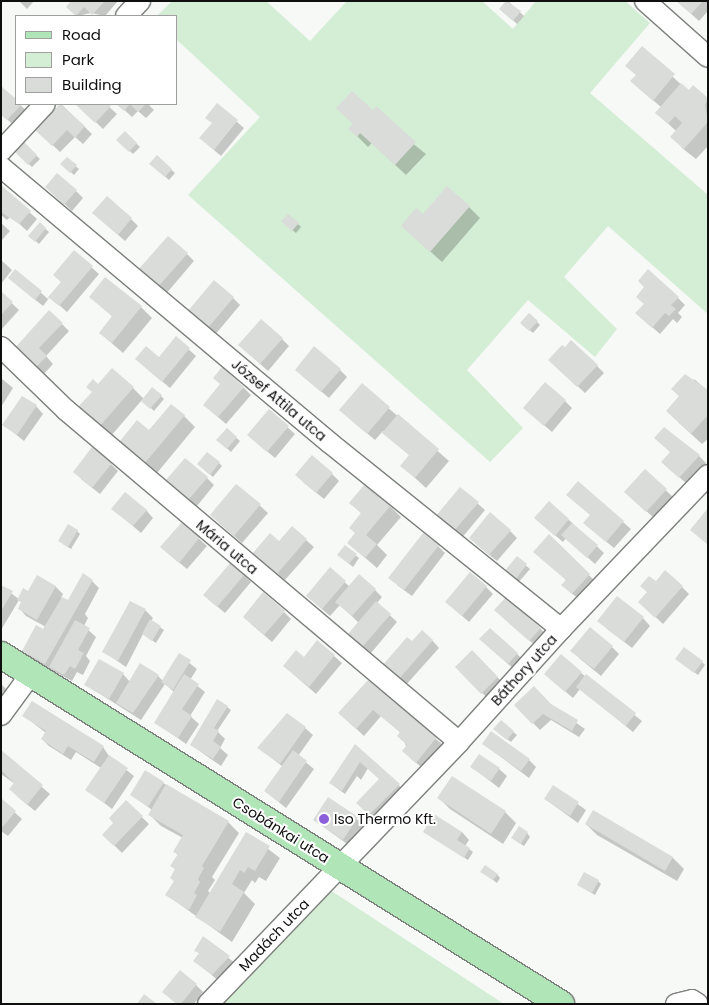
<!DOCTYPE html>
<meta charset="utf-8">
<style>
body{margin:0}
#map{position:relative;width:709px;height:1005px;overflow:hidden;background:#f6f9f6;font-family:Poppins,sans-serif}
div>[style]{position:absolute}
.green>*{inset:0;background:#d4edd5}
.shadow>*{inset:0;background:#0003}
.building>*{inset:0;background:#d9dcd9}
.roads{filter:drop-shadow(1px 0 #7d807d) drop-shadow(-1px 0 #7d807d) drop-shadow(0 1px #7d807d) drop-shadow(0 -1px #7d807d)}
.minor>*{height:20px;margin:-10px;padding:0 10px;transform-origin:10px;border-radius:10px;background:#fff}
.major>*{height:26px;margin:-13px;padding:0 13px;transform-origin:13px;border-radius:13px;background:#b0e5b7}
.dots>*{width:14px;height:14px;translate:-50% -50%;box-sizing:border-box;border:2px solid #fff;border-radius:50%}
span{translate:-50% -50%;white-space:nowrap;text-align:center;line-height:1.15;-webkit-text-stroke:4px #fff;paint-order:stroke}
.street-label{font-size:14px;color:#0e0f0e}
.poi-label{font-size:14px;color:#0e0f0e}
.left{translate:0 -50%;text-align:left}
.frame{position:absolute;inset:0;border:2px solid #0e0f0e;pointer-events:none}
.legend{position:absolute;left:15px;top:15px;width:162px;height:90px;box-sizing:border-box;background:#fff;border:1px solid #9f9f9f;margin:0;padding:6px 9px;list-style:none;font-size:15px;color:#0e0f0e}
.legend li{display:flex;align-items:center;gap:10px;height:25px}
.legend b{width:25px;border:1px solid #9f9f9f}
</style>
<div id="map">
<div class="green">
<i style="clip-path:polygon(172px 1px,266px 1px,310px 41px,347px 1px,482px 1px,513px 29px,536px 1px,625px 1px,650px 23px,590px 93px,708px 195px,708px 314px,608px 226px,564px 277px,617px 329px,595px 357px,528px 300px,467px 370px,523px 428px,490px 462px,188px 195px,260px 117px,176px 39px,176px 16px,157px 16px)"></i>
<i style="clip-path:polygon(327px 888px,504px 1004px,216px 1004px)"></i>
</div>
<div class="shadow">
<i style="clip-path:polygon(19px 1px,34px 1px,27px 9px)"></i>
<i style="clip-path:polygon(73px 1px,118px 1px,105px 16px,91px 13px,77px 16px,68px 7px)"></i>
<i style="clip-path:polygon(508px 1px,524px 16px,517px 24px,501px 9px)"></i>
<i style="clip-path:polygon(677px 1px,708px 1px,708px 11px,699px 21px)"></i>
<i style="clip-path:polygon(642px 48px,689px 92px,693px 87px,708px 100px,708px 146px,696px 159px,682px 148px,676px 131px,657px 113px,662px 108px,639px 88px,637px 75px)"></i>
<i style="clip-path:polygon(1px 87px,32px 116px,19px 130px,1px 114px)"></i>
<i style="clip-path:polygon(61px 104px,92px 134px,83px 144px,75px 137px,60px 152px,37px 130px)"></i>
<i style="clip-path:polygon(77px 104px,106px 104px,117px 114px,103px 129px)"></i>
<i style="clip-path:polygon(118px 104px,148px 104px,154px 110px,146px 118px,138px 111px,132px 117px)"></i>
<i style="clip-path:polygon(217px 105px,244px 128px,221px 156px,208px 145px)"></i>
<i style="clip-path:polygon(373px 112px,426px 154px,406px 175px,372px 143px,368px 147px,350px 129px)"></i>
<i style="clip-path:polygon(125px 133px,140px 147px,133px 154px,118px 140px)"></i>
<i style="clip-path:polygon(24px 144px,40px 159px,32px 167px,16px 152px)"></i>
<i style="clip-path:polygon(157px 157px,175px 173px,169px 180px,154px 167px)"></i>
<i style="clip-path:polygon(67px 159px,79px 169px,74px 175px,62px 164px)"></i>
<i style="clip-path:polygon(1px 187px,37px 219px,27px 231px,11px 216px,7px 220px,1px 215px)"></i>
<i style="clip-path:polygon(76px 191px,83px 198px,72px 211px,54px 194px)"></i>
<i style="clip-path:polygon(469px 207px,480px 218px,442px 262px,402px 226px,423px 216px)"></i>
<i style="clip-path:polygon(131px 219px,138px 226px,125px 241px,101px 220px)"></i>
<i style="clip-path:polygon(1px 223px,10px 231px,1px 241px)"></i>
<i style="clip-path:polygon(40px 224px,49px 232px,39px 244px,30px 236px)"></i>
<i style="clip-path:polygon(298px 224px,301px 227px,296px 233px,286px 225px)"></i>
<i style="clip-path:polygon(74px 252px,99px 274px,67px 312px,50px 297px,43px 306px,17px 285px,16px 271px,48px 299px,62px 283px)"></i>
<i style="clip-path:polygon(187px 254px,194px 261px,165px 295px,146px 279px)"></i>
<i style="clip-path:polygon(1px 260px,12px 270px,1px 284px)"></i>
<i style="clip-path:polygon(1px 293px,19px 310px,1px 330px)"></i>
<i style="clip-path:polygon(91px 297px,141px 307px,152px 318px,123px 353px,100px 333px,113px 317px)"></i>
<i style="clip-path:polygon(233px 298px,240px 305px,214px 336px,188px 312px)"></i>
<i style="clip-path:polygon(678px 298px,685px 305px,678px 313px,682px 317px,677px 323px,673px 319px,660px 334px,644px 320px)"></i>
<i style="clip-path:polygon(529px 314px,540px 325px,533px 333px,521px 323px)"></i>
<i style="clip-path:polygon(62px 324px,69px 331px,46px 356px,53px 364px,43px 375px,22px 356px)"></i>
<i style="clip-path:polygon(176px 338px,196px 356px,170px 388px,144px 366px,159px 358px)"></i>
<i style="clip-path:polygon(282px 339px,289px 346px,268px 371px,239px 345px)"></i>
<i style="clip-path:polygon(597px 366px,604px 373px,585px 393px,557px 367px)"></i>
<i style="clip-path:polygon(340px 370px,347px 377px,329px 398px,304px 377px)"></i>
<i style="clip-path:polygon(1px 378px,13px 388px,1px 407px)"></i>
<i style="clip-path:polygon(694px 379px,708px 391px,708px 439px,702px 444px,678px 422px)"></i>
<i style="clip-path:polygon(362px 385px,449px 461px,426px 488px,402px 466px,410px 456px,383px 431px,375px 440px,348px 417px)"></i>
<i style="clip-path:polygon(98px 386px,133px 388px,144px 399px,161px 396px,164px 399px,154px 411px,142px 400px,110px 437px,79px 408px)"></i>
<i style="clip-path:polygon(243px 387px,251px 395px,226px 424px,212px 412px)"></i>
<i style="clip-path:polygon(565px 401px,572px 408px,552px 432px,532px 415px)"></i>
<i style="clip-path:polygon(36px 406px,43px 414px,24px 441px,4px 425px)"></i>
<i style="clip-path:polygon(269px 411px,295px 434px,275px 458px,256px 442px)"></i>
<i style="clip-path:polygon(184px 416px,195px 427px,157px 473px,121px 441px)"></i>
<i style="clip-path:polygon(227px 430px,240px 441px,231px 452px,221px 443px)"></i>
<i style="clip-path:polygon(671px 452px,699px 456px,706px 463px,687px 484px,670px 469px)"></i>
<i style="clip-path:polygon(219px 463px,222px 466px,213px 477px,202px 467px)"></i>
<i style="clip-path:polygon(111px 464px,118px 471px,100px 494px,81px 479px)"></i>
<i style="clip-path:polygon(645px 471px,673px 497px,654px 518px,633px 499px)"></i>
<i style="clip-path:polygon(332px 474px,339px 481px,324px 499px,303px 482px)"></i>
<i style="clip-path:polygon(207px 478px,214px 485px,197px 506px,175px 487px)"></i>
<i style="clip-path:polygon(578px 483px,631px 529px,614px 548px,592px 530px,591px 516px)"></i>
<i style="clip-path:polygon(237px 485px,268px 513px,242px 543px,218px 522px)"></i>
<i style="clip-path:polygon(460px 488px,485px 510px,461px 539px,443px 524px)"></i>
<i style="clip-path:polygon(351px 503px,390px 506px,401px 517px,377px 545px,387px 555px,377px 568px,348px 543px,356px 533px,362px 514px)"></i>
<i style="clip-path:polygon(113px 509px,146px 510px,153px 518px,141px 533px)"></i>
<i style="clip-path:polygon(569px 520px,604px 553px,595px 564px,566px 538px,563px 542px,543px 525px)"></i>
<i style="clip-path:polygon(182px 523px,207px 546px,187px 569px,169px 554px)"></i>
<i style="clip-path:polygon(292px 528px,314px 547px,285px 580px,262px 560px)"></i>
<i style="clip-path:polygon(77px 531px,80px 534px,71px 549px,63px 544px)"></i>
<i style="clip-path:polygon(510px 531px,517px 538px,497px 561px,477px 545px)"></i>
<i style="clip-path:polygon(549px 536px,596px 582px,580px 600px,570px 592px)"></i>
<i style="clip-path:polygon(438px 546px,445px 553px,412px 596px,397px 585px)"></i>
<i style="clip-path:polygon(345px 547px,359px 558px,353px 567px,342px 558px)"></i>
<i style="clip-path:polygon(517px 558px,530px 569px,517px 584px,508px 576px)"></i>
<i style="clip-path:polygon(330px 569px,350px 587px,375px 590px,382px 597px,377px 603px,397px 622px,371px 653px,357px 641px,359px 623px,340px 605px,330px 616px,315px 603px)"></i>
<i style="clip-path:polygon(244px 575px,251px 582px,225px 613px,212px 602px)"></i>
<i style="clip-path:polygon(37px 577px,56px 587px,63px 594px,61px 598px,68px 602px,92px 581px,99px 588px,85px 614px,88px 618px,84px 626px,96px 637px,86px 656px,90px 661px,83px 675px,77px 672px,72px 681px,34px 661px,23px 651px,46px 627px,26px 616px,19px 608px,22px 603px,19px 600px,1px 630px,1px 586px,19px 599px,28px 593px)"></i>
<i style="clip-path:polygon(656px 583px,682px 587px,689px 594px,663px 624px,647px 609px)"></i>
<i style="clip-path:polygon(486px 587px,493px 594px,469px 622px,454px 609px)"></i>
<i style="clip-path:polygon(130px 602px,145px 610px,153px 618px,151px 621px,164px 630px,156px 643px,143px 634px,126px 667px,104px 652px)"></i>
<i style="clip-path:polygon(284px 612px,291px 619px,272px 642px,251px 624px)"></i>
<i style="clip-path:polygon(503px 617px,540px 628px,547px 636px,537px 647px)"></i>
<i style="clip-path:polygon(643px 618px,650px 626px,632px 648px,606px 628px)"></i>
<i style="clip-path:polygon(432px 640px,439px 648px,405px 686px,384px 666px,412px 643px)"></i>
<i style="clip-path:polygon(318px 642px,342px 663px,316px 694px,292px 673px)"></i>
<i style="clip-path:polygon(488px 646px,517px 654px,524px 661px,516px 671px)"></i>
<i style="clip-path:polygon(612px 647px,619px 654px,601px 676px,579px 658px)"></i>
<i style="clip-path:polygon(472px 651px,505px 685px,489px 700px,457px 667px)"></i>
<i style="clip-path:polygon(179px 655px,197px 669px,190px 680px,205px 692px,190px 716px,199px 724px,186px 744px,155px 722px,174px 692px,165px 684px,141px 720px,86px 685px,123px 674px,130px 682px,158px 676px,163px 681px)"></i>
<i style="clip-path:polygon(680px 662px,702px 662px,705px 665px,698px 675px)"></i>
<i style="clip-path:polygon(581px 673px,642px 721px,633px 732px,580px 689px,573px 698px,553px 681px)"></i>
<i style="clip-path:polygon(368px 681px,443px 745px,424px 769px,411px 759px,401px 733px,381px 716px,364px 736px,347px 720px)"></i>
<i style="clip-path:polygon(1px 684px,9px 692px,1px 704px)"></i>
<i style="clip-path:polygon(534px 688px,552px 706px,585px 729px,579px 737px,551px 720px,540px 730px,533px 723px)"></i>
<i style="clip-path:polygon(227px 707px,231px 710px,217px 731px,225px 739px,220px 748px,228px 755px,221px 766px,191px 745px)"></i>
<i style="clip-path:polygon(24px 716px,103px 747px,109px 756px,134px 776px,112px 809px,87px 790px,101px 768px,76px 752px,71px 760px,49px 746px,42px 739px,46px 733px)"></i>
<i style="clip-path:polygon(501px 722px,517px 735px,511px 742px,498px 732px)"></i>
<i style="clip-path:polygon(305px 728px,313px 735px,298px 756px,314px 769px,286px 808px,265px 791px,283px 767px,259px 748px)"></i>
<i style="clip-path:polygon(484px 744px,529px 760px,536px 767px,529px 778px)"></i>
<i style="clip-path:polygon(355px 745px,406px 792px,377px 822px,358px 803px,381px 779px,368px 768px,361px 780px,357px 776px,345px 794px,334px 786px)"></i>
<i style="clip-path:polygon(1px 752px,50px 794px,35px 811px,17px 796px,15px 784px,1px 774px)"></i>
<i style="clip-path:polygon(472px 767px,499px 769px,507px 776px,499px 788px)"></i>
<i style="clip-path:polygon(163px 783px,228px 822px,239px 833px,212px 877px,215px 880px,208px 891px,211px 894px,247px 833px,280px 858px,266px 881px,259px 877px,255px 883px,252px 880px,244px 893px,255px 904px,232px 942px,167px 895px,175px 882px,176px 870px,172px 866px,178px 855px,174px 851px,183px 838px,161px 826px,150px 815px,152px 810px,131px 794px)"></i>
<i style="clip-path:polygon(553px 787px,586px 810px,578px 823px,545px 799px)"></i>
<i style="clip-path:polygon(439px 798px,505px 812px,516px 823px,503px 844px,450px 809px)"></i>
<i style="clip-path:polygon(328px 799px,365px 825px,350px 846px,314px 820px)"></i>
<i style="clip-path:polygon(1px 800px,22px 819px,8px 836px,1px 831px)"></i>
<i style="clip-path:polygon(126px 802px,149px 824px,122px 853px,104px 835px,115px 823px)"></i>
<i style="clip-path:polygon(593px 812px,673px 858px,684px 869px,677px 881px,597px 835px,586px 824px)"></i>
<i style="clip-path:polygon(424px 832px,462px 832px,469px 840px,465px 846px,473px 852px,468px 860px)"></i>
<i style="clip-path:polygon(527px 833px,530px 837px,524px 846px,516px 841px)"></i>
<i style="clip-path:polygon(482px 872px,497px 874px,500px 878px,497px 883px)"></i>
<i style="clip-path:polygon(598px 881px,601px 884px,595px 895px,578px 885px)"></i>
<i style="clip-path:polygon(204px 938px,236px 964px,220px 982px,195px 961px,200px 954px,196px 950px)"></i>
<i style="clip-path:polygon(196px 985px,203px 992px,194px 1004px,177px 1004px,163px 992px)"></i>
</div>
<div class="building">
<i style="clip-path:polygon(71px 1px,105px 1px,92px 15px,84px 7px,76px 16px,66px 7px)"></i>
<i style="clip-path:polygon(506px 1px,521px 11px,513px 21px,499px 9px)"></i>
<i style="clip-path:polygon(676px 1px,703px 1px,691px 14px)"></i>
<i style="clip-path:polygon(642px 46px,675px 74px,653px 101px,630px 81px,636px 75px,625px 66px)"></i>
<i style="clip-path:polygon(681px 83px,689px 90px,693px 85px,708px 98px,705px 105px,708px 122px,684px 149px,670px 137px,682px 123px,675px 116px,668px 124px,655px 113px)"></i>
<i style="clip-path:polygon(1px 86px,16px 99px,16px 104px,22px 104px,7px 120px,1px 115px)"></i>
<i style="clip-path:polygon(352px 91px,373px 110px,376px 106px,416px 142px,395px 165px,360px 133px,357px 137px,348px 129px,353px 124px,336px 108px)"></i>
<i style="clip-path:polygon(217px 103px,238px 120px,214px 150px,199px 138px,212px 123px,205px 118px)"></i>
<i style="clip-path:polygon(60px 104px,85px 126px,75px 138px,67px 130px,52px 146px,35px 130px)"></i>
<i style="clip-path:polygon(75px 104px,108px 104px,111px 106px,95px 123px)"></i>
<i style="clip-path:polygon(116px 104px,146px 104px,138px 112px,130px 104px,124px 111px)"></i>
<i style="clip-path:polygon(125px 131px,137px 143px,129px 152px,116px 140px)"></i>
<i style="clip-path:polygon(24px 142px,37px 155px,28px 165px,15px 152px)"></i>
<i style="clip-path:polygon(157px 155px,172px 169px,165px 177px,149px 164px)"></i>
<i style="clip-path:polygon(67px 157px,77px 165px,70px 173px,60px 164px)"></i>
<i style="clip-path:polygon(57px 173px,77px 190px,64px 205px,45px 187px)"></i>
<i style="clip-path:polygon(1px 185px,31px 211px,19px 224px,1px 212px)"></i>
<i style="clip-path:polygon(447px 186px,470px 206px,430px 252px,401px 226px,416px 208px,423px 214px)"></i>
<i style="clip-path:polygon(107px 196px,132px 218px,118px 235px,92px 213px)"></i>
<i style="clip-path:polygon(288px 214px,299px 223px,292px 231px,281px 221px)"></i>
<i style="clip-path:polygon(40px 222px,46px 228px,35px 242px,28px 236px)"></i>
<i style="clip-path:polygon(168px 236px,188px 253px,157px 288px,137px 271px)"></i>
<i style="clip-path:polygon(74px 250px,93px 266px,59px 306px,48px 297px,61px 282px,53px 275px)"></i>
<i style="clip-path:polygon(15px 269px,42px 291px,35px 300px,8px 278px)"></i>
<i style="clip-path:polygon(648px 269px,679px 297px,671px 305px,676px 309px,669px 316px,665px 313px,652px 328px,635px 313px,644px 304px,636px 297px,644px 287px,638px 281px)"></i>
<i style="clip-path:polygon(105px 277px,142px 306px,112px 343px,99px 333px,112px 316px,89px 297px)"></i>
<i style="clip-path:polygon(214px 280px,234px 297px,207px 329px,187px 312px)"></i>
<i style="clip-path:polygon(1px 291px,13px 302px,1px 315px)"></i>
<i style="clip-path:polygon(49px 310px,63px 323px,39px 348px,47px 356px,35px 368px,14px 349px)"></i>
<i style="clip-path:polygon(529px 313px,538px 321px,529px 331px,520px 323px)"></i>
<i style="clip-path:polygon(261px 319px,283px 338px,260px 364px,238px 345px)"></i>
<i style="clip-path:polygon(176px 336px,190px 348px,162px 382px,135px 359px,146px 346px,159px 357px)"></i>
<i style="clip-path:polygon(571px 340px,598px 365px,577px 387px,548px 360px,562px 345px,565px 347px)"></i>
<i style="clip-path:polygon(314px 346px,341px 369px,321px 392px,295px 370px)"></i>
<i style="clip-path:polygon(222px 367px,244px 387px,218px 417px,203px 405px,220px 384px,213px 378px)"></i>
<i style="clip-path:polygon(112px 368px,134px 387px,99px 427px,77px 408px,92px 392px,86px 387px,93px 379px,98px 384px)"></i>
<i style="clip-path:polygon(685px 374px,708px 390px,708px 419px,706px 417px,691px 434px,666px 411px,679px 396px,671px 389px)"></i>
<i style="clip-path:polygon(545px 382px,566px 400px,544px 426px,523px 408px)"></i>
<i style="clip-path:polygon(362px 383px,390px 407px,367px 434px,339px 410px)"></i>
<i style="clip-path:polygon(152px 387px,162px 395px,150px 409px,141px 401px)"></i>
<i style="clip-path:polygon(22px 396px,37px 405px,17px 435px,2px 425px)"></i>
<i style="clip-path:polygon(171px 404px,185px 415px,145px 463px,120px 441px,137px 420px,149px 430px)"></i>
<i style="clip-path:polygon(269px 409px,289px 426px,267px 452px,247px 435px)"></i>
<i style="clip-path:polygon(398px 414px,439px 449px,415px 478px,400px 466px,409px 455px,382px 433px)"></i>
<i style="clip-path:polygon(664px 427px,700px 455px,679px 478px,661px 462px,670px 452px,654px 438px)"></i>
<i style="clip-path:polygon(227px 428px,237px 437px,227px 449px,216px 440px)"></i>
<i style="clip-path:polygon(92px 447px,112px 463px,92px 488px,73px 472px)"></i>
<i style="clip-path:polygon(207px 452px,220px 462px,210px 475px,197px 464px)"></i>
<i style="clip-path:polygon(312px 455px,333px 473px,316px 493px,295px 475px)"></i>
<i style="clip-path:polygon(185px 458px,208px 477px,189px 499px,166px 480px)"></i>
<i style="clip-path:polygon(645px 469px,667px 489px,646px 512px,624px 492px)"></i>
<i style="clip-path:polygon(578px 481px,624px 521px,606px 542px,583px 523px,590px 515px,566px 495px)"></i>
<i style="clip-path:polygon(236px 484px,261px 504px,234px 536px,210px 515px)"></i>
<i style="clip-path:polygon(365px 484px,391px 505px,366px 535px,377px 544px,365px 558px,347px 543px,355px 533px,349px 528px,361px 513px,349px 503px)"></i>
<i style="clip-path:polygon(460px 487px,479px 502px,453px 532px,435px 517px)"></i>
<i style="clip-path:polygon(125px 492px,147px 510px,133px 526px,111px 509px)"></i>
<i style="clip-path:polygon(549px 501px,569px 519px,555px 536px,534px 518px)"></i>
<i style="clip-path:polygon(708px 508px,708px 543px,707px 544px,690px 530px)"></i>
<i style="clip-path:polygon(490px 512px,511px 530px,489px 555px,469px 538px)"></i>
<i style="clip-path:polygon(182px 522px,200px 537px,179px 563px,160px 547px)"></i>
<i style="clip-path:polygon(572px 523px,598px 545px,587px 558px,561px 535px)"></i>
<i style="clip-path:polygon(68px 524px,78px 530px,68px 547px,58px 541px)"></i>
<i style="clip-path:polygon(292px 526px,307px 539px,277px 574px,253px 553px,270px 533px,279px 541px)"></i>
<i style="clip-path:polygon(423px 533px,439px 545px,404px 590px,388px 578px)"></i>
<i style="clip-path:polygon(549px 534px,590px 574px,572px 594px,561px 585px,566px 580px,533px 552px)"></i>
<i style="clip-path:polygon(345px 545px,357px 554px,349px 564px,337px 555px)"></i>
<i style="clip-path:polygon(517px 556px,527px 564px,514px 582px,503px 573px)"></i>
<i style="clip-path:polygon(231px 562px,245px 574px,217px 607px,203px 595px)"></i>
<i style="clip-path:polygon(330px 567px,346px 581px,322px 609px,306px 596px)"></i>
<i style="clip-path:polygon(665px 570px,683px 586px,655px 618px,638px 602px,647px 592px,640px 586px,649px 576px,656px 581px)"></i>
<i style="clip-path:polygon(470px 572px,487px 586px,462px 616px,445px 602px)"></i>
<i style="clip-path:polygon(83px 573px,93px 580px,45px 664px,22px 651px,36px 625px,43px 629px,62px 597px,68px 600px)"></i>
<i style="clip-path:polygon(359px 574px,376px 589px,352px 616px,335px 602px)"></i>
<i style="clip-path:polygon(37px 575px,56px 586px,37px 620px,18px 609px,21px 602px,17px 600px,23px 588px,28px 591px)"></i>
<i style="clip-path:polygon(1px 585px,13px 591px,1px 611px)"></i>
<i style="clip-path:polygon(263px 592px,285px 611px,264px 635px,243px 617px)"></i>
<i style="clip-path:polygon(617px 596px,644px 617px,624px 642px,597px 621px)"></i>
<i style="clip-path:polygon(506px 597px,541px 628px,529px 641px,494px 610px)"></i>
<i style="clip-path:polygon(130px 601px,146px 609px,118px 661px,102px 652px)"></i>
<i style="clip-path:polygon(376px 601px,391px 614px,363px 646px,348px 634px)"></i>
<i style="clip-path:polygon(150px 619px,161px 626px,152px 641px,142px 634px)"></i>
<i style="clip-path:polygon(75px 620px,90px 628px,78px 650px,84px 653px,75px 669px,70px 666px,64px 675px,49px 667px)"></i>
<i style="clip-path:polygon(590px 627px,613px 646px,594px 669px,570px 651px)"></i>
<i style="clip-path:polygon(490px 628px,518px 653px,508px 664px,479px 639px)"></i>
<i style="clip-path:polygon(422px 630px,433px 640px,398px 680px,382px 666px,407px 637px,412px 641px)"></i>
<i style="clip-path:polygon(317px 640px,335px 655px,309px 687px,283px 666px,296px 650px,304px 657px)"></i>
<i style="clip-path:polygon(684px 647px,703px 661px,694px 673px,675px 659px)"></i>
<i style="clip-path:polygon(472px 650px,498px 677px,481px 694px,455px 667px)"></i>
<i style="clip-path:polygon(179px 653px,191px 660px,173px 690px,161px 682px)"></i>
<i style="clip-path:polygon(561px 654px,582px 672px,565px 692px,544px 674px)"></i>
<i style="clip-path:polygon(99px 659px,124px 673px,109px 699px,84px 685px)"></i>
<i style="clip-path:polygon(140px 663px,159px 675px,133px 713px,116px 703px)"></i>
<i style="clip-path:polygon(184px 674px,199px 684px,182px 709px,192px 716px,178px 738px,154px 723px)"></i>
<i style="clip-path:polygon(586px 674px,636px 713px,626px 726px,576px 687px)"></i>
<i style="clip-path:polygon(368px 680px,437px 737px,416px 763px,402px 751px,407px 745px,397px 736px,400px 732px,373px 710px,356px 729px,338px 713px)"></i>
<i style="clip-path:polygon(534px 686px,551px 704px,578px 720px,572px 731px,543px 714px,532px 724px,514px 705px)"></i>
<i style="clip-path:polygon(217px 699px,228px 706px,214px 728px,219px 731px,213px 741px,221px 747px,213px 759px,190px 745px)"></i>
<i style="clip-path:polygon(32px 701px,104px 746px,94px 762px,68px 746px,63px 754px,41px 739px,46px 731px,22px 716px)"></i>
<i style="clip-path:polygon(287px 713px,306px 727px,280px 764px,257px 748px)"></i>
<i style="clip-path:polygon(501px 720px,514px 731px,507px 740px,493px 729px)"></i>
<i style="clip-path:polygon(491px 731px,530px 759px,521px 771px,482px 744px)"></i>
<i style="clip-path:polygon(355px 744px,400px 784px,369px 815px,356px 803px,379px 779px,360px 762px,342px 791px,329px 783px)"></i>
<i style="clip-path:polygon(1px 750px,43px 785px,27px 805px,9px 789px,14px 783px,1px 770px)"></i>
<i style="clip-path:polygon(293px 750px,307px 761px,279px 802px,264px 791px)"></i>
<i style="clip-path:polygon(479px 754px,500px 768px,491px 781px,470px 767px)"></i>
<i style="clip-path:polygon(109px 755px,128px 768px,104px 803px,85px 790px)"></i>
<i style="clip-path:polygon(145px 770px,164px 782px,148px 807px,130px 795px)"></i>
<i style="clip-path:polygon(452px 776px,506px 811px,491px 834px,437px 798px)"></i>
<i style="clip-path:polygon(166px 784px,229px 821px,202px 866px,204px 868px,198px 879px,200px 882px,194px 893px,197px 895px,189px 910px,165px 895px,174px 881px,170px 878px,175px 869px,170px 866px,178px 854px,173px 852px,183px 835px,148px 815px)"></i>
<i style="clip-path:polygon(553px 785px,579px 802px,570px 816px,544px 799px)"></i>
<i style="clip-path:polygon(328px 797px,358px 817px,343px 840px,313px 820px)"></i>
<i style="clip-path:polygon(1px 798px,16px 811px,1px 829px)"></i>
<i style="clip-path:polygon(126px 800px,143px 816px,114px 846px,102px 835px,113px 823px,109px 818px)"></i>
<i style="clip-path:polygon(593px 810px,673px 857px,665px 871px,585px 824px)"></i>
<i style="clip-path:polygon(434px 814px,462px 832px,457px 840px,470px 848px,464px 858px,423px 832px)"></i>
<i style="clip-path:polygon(519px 826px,528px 832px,521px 844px,511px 838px)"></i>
<i style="clip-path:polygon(246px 832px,270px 846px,255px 871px,248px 867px,244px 873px,240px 870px,232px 884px,244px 892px,220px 932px,195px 917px)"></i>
<i style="clip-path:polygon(485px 865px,498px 874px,493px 880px,480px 872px)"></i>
<i style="clip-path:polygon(584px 872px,599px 880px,592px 893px,577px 885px)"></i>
<i style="clip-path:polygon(203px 936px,230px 956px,212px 975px,193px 961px,199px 953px,194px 951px)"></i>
<i style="clip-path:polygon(180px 970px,197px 984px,181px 1004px,177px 1004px,162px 992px)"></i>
<i style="clip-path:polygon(144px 994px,157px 1004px,137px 1004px)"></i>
</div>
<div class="roads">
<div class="minor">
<i style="left:645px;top:1px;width:84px;rotate:41.6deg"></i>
<i style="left:126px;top:16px;width:21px;rotate:-47deg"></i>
<i style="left:1px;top:151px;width:64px;rotate:-46.9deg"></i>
<i style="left:1px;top:167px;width:429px;rotate:40deg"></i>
<i style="left:330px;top:443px;width:297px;rotate:38.8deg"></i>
<i style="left:1px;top:347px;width:91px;rotate:44.1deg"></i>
<i style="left:66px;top:410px;width:514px;rotate:40.19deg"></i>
<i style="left:1px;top:715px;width:51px;rotate:-53.8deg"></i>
<i style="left:208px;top:1004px;width:363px;rotate:-46.2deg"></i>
<i style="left:459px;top:742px;width:152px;rotate:-47.9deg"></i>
<i style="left:561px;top:629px;width:213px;rotate:-46.3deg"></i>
<i style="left:676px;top:1004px;width:16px;rotate:-14deg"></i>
<i style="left:692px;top:1000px;width:7px;rotate:34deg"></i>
</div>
<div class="major">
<i style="left:1px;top:655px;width:660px;rotate:31.93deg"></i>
</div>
</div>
<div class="dots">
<i style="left:324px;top:819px;background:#8a5fd9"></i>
</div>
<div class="street-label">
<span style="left:279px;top:400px;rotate:40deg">József Attila utca</span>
<span style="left:227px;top:547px;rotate:40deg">Mária utca</span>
<span style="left:524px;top:670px;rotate:-48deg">Báthory utca</span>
<span style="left:281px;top:830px;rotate:32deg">Csobánkai utca</span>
<span style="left:274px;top:935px;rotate:-46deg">Madách utca</span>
</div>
<div class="poi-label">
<span class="left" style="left:334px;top:819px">Iso Thermo Kft.</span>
</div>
<div class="frame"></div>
<ul class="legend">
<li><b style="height:6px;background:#b0e5b7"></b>Road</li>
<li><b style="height:14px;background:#d4edd5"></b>Park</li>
<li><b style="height:14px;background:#d9dcd9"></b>Building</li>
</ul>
</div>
